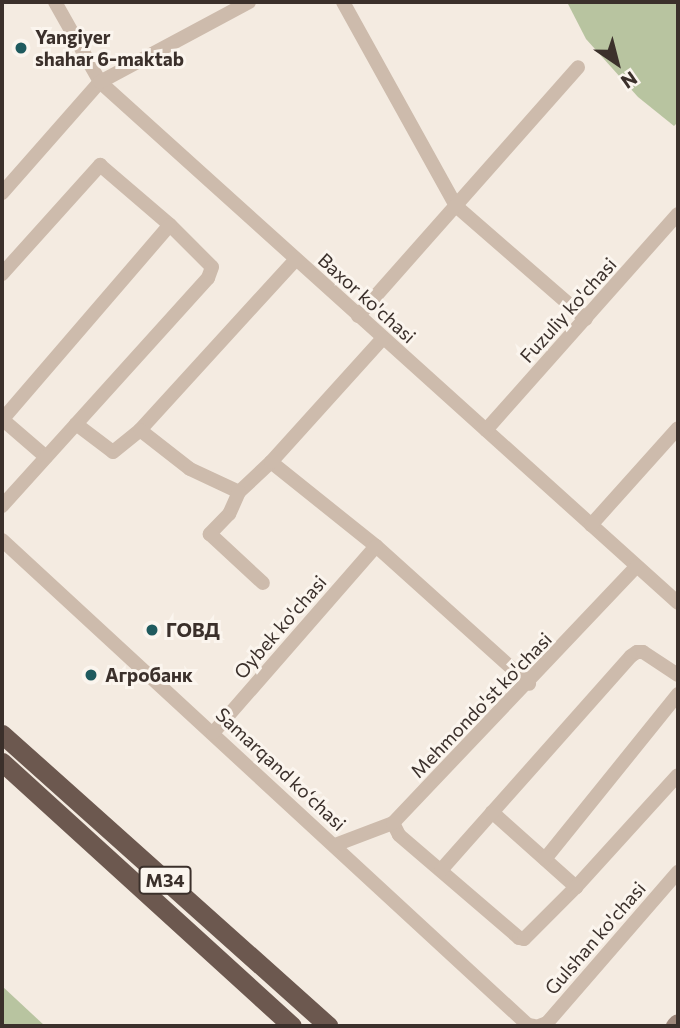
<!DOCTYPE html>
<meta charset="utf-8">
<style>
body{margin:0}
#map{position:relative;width:680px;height:1028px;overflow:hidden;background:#f4ebe1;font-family:Commissioner,sans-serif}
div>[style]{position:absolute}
.green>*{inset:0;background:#b8c4a0}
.minor>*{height:14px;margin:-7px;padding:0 7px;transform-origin:7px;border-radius:7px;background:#cdbbac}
.secondary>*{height:18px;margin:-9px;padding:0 9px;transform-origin:9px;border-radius:9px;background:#a18a7d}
.trunk>*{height:19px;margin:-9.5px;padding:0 9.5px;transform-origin:9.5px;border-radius:9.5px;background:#6c584f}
.dots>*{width:19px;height:19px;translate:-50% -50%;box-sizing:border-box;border:4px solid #fbf5ee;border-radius:50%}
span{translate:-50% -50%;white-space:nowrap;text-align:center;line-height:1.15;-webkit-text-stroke:6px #fbf5ee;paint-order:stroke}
.shield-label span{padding:2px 5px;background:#fbf5ee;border:2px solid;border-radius:5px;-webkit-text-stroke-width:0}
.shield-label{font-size:18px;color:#3b302b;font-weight:700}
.poi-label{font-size:19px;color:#3b302b;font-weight:700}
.left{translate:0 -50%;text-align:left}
.street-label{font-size:19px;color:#3b302b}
.frame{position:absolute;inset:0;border:4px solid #3b302b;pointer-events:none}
.north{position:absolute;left:582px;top:28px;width:70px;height:70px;-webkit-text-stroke:5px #fbf5ee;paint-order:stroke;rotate:145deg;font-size:19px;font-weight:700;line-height:28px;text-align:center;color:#3b302b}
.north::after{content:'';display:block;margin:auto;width:24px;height:32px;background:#3b302b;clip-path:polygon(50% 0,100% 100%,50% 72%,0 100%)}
</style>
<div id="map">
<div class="green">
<i style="clip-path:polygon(567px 2px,678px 2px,678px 122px,674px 126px,638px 97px,586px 39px)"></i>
<i style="clip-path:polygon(2px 986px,45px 1026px,2px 1026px)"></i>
</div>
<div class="minor">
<i style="left:55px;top:2px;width:92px;rotate:60.6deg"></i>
<i style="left:100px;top:82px;width:778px;rotate:42.03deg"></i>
<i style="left:343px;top:2px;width:233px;rotate:61deg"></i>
<i style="left:456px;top:206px;width:172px;rotate:41deg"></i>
<i style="left:2px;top:193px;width:148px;rotate:-48.6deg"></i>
<i style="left:100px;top:82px;width:169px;rotate:-28.2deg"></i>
<i style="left:2px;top:274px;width:147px;rotate:-48deg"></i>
<i style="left:100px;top:165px;width:92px;rotate:40.6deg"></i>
<i style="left:170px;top:225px;width:59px;rotate:45deg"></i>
<i style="left:212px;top:267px;width:12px;rotate:110deg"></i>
<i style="left:208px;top:278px;width:197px;rotate:132.1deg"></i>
<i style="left:358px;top:316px;width:332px;rotate:-48.5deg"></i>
<i style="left:2px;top:419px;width:58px;rotate:40.8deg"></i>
<i style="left:2px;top:420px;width:257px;rotate:-49.3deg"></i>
<i style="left:140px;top:430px;width:231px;rotate:-47.6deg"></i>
<i style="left:486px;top:430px;width:289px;rotate:-48.4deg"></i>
<i style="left:271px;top:462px;width:134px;rotate:38.7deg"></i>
<i style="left:376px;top:546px;width:206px;rotate:42deg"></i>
<i style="left:239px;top:492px;width:44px;rotate:-43.2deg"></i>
<i style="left:271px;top:462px;width:167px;rotate:-47.9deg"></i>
<i style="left:2px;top:506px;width:110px;rotate:-47.9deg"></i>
<i style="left:76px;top:424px;width:46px;rotate:37.1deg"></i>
<i style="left:113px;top:452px;width:35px;rotate:-39deg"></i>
<i style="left:140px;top:430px;width:63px;rotate:38deg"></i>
<i style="left:190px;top:469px;width:54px;rotate:25.1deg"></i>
<i style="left:239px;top:492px;width:24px;rotate:114deg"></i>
<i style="left:229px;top:514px;width:28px;rotate:134deg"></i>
<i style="left:210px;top:534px;width:72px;rotate:42.8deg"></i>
<i style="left:591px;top:525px;width:130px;rotate:-48.1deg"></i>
<i style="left:2px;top:540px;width:715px;rotate:42.68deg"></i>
<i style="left:528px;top:1025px;width:6px;rotate:9deg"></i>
<i style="left:213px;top:733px;width:248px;rotate:-48.9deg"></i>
<i style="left:492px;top:812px;width:113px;rotate:41.8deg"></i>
<i style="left:393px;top:823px;width:13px;rotate:63deg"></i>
<i style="left:399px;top:835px;width:158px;rotate:40.6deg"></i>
<i style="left:519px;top:938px;width:5px;rotate:11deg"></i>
<i style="left:524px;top:939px;width:74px;rotate:-45deg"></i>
<i style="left:576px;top:887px;width:151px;rotate:-47.7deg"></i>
<i style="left:335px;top:845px;width:62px;rotate:-20.8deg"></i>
<i style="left:393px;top:823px;width:354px;rotate:-46.5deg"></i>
<i style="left:545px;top:859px;width:212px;rotate:-51.1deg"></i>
<i style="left:441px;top:870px;width:286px;rotate:-48.4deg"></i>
<i style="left:631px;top:656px;width:7px;rotate:-34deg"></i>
<i style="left:637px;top:652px;width:6px"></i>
<i style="left:643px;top:652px;width:42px;rotate:33.3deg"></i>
<i style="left:539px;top:1026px;width:9px;rotate:-21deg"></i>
<i style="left:547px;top:1023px;width:200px;rotate:-49.1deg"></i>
</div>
<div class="secondary">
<i style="left:675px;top:1026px;width:4px;rotate:-45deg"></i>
</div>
<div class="trunk">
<i style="left:2px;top:734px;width:438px;rotate:41.8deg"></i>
<i style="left:2px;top:762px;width:392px;rotate:42.3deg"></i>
</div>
<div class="dots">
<i style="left:21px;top:48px;background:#1f5a5e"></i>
<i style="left:152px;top:630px;background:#1f5a5e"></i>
<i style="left:91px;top:675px;background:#1f5a5e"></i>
</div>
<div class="shield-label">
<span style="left:165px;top:880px">M34</span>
</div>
<div class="poi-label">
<span class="left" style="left:35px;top:48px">Yangiyer<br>shahar 6-maktab</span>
<span class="left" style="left:166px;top:630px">ГОВД</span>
<span class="left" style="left:105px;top:675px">Агробанк</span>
</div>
<div class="street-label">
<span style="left:367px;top:298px;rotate:42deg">Baxor ko'chasi</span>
<span style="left:568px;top:310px;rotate:-48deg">Fuzuliy ko'chasi</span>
<span style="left:280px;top:627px;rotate:-49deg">Oybek ko'chasi</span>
<span style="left:481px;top:705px;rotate:-46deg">Mehmondo'st ko'chasi</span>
<span style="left:281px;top:769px;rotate:43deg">Samarqand ko‘chasi</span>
<span style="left:595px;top:938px;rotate:-49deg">Gulshan ko'chasi</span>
</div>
<div class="frame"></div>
<div class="north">N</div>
</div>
